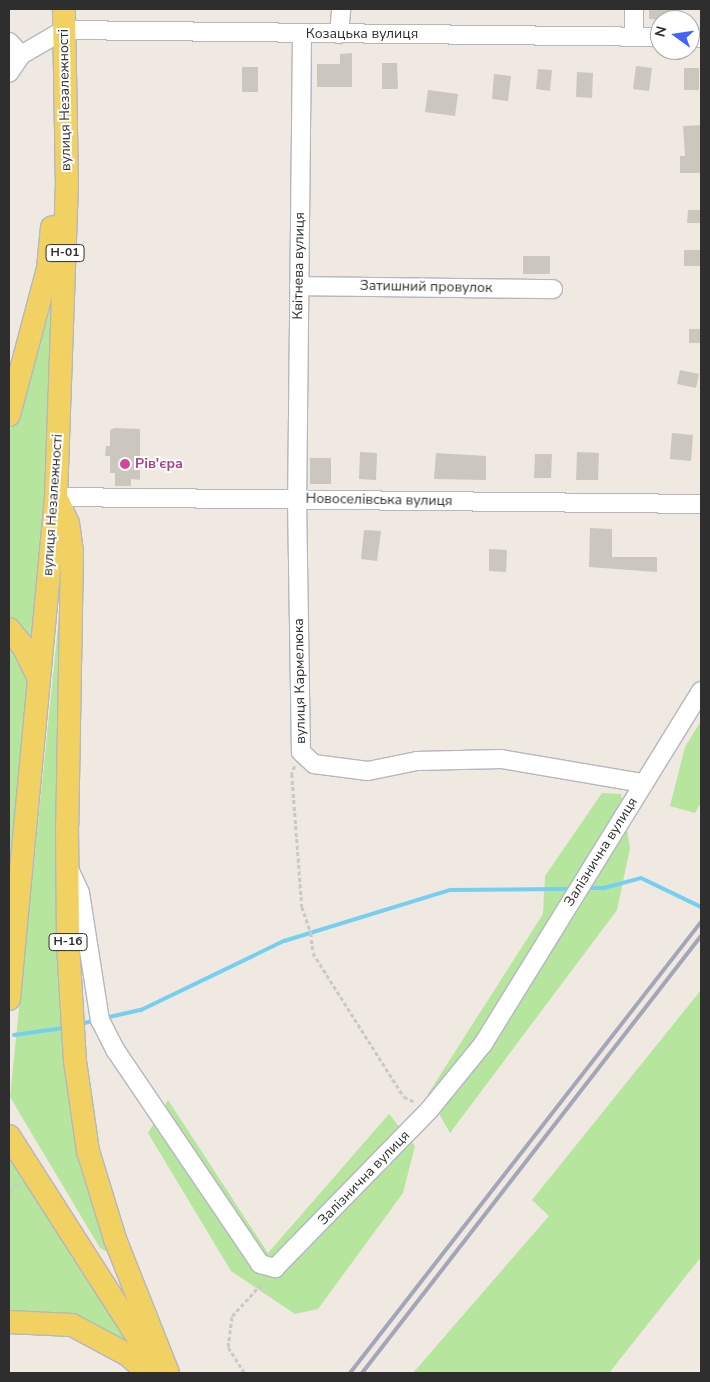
<!DOCTYPE html>
<meta charset="utf-8">
<style>
body{margin:0}
#map{position:relative;width:710px;height:1382px;overflow:hidden;background:#efe9e1;font-family:"Nunito Sans",sans-serif}
div>[style]{position:absolute}
.green>*{inset:0;background:#b6e59e}
.stream>*{height:4px;margin:-2px;padding:0 2px;transform-origin:2px;border-radius:2px;background:#75cff0}
.building>*{inset:0;background:#cbc7bf}
.path>*{height:2.5px;margin-top:-1.25px;transform-origin:0;background:repeating-linear-gradient(90deg,#c9c9c9 0 4px,transparent 0 6.5px)}
.roads{filter:drop-shadow(1px 0 #b4b7c1) drop-shadow(-1px 0 #b4b7c1) drop-shadow(0 1px #b4b7c1) drop-shadow(0 -1px #b4b7c1)}
.minor>*{height:18px;margin:-9px;padding:0 9px;transform-origin:9px;border-radius:9px;background:#fff}
.major>*{height:22px;margin:-11px;padding:0 11px;transform-origin:11px;border-radius:11px;background:#f2d163}
.rail>*{height:4px;margin:-2px;padding:0 2px;transform-origin:2px;border-radius:2px;background:#a3a6b8}
.dots>*{width:14px;height:14px;translate:-50% -50%;box-sizing:border-box;border:2px solid #fff;border-radius:50%}
span{translate:-50% -50%;white-space:nowrap;text-align:center;line-height:1.15;-webkit-text-stroke:4px #fff;paint-order:stroke}
.shield-label span{padding:1px 4px;background:#fff;border:1px solid;border-radius:4px;-webkit-text-stroke-width:0}
.shield-label{font-size:12px;color:#2e2e2e;font-weight:700}
.street-label{font-size:14px;color:#2e2e2e}
.hotel-label{font-size:14px;color:#b23c85;font-weight:700}
.left{translate:0 -50%;text-align:left}
.frame{position:absolute;inset:0;border:10px solid #2e2e2e;pointer-events:none}
.north{position:absolute;left:650px;top:10px;width:50px;height:50px;box-sizing:border-box;background:#fff;border:1px solid #ababab;border-radius:50%;rotate:284deg;font-size:14px;font-weight:700;line-height:20px;text-align:center;color:#2e2e2e}
.north::after{content:'';display:block;margin:auto;width:18px;height:22px;background:#4264fb;clip-path:polygon(50% 0,100% 100%,50% 72%,0 100%)}
</style>
<div id="map">
<div class="green">
<i style="clip-path:polygon(59px 283px,49px 490px,31px 654px,9px 623px,9px 433px)"></i>
<i style="clip-path:polygon(67px 538px,59px 862px,111px 1254px,100px 1248px,10px 1097px)"></i>
<i style="clip-path:polygon(9px 639px,25px 663px,27px 686px,9px 924px)"></i>
<i style="clip-path:polygon(701px 721px,701px 802px,695px 813px,670px 806px,685px 747px)"></i>
<i style="clip-path:polygon(602px 793px,621px 794px,630px 848px,617px 910px,450px 1133px,428px 1094px,543px 914px,545px 876px)"></i>
<i style="clip-path:polygon(701px 990px,701px 1257px,609px 1373px,413px 1373px,549px 1216px,532px 1200px)"></i>
<i style="clip-path:polygon(168px 1100px,268px 1253px,389px 1114px,415px 1146px,403px 1193px,318px 1309px,295px 1314px,231px 1271px,148px 1133px)"></i>
<i style="clip-path:polygon(9px 1143px,131px 1349px,9px 1315px)"></i>
</div>
<div class="stream">
<i style="left:591px;top:888px;width:13px"></i>
<i style="left:604px;top:888px;width:38px;rotate:-15deg"></i>
<i style="left:641px;top:878px;width:67px;rotate:25.8deg"></i>
<i style="left:105px;top:1018px;width:37px;rotate:-13deg"></i>
<i style="left:141px;top:1010px;width:159px;rotate:-25.8deg"></i>
<i style="left:284px;top:941px;width:174px;rotate:-17.1deg"></i>
<i style="left:450px;top:890px;width:116px;rotate:-0.5deg"></i>
<i style="left:81px;top:1024px;width:16px;rotate:-15deg"></i>
<i style="left:14px;top:1035px;width:50px;rotate:-8deg"></i>
</div>
<div class="building">
<i style="clip-path:polygon(649px 9px,673px 9px,673px 20px,649px 19px)"></i>
<i style="clip-path:polygon(352px 53px,352px 87px,317px 87px,317px 64px,340px 64px,340px 54px)"></i>
<i style="clip-path:polygon(382px 63px,397px 63px,398px 89px,382px 89px)"></i>
<i style="clip-path:polygon(636px 66px,652px 68px,649px 91px,633px 89px)"></i>
<i style="clip-path:polygon(242px 67px,258px 67px,258px 92px,242px 92px)"></i>
<i style="clip-path:polygon(684px 68px,699px 68px,699px 90px,684px 90px)"></i>
<i style="clip-path:polygon(538px 69px,552px 70px,550px 91px,536px 89px)"></i>
<i style="clip-path:polygon(577px 72px,593px 73px,592px 98px,576px 97px)"></i>
<i style="clip-path:polygon(494px 74px,511px 76px,508px 101px,492px 99px)"></i>
<i style="clip-path:polygon(428px 90px,458px 94px,455px 116px,425px 112px)"></i>
<i style="clip-path:polygon(701px 125px,701px 173px,680px 173px,680px 156px,685px 156px,683px 126px)"></i>
<i style="clip-path:polygon(688px 210px,701px 210px,701px 223px,687px 223px)"></i>
<i style="clip-path:polygon(684px 250px,701px 250px,701px 266px,684px 266px)"></i>
<i style="clip-path:polygon(523px 256px,550px 256px,550px 274px,523px 274px)"></i>
<i style="clip-path:polygon(689px 329px,701px 329px,701px 343px,689px 343px)"></i>
<i style="clip-path:polygon(680px 370px,699px 374px,696px 388px,677px 384px)"></i>
<i style="clip-path:polygon(115px 428px,140px 429px,140px 480px,131px 479px,131px 486px,115px 486px,115px 473px,110px 473px,110px 456px,105px 456px,106px 446px,110px 446px,110px 430px)"></i>
<i style="clip-path:polygon(672px 433px,693px 435px,691px 461px,670px 459px)"></i>
<i style="clip-path:polygon(360px 452px,377px 453px,376px 480px,359px 479px)"></i>
<i style="clip-path:polygon(577px 452px,599px 453px,598px 480px,576px 480px)"></i>
<i style="clip-path:polygon(436px 453px,486px 456px,486px 480px,434px 479px)"></i>
<i style="clip-path:polygon(535px 454px,552px 454px,551px 478px,534px 478px)"></i>
<i style="clip-path:polygon(310px 458px,331px 458px,331px 484px,310px 484px)"></i>
<i style="clip-path:polygon(590px 528px,612px 529px,612px 557px,657px 557px,657px 572px,589px 567px)"></i>
<i style="clip-path:polygon(364px 530px,381px 531px,377px 561px,361px 559px)"></i>
<i style="clip-path:polygon(489px 549px,507px 550px,506px 572px,489px 571px)"></i>
</div>
<div class="path">
<i style="left:295px;top:766px;width:9px;rotate:111deg"></i>
<i style="left:292px;top:774px;width:133px;rotate:85.7deg"></i>
<i style="left:302px;top:907px;width:28px;rotate:71deg"></i>
<i style="left:311px;top:933px;width:20px;rotate:84deg"></i>
<i style="left:313px;top:953px;width:170px;rotate:57.7deg"></i>
<i style="left:404px;top:1097px;width:12px;rotate:24deg"></i>
<i style="left:9px;top:1191px;width:14px;rotate:-36deg"></i>
<i style="left:244px;top:1373px;width:31px;rotate:-122deg"></i>
<i style="left:228px;top:1347px;width:31px;rotate:-83deg"></i>
<i style="left:232px;top:1316px;width:47px;rotate:-47.6deg"></i>
</div>
<div class="roads">
<div class="minor">
<i style="left:302px;top:34px;width:465px;rotate:90.6deg"></i>
<i style="left:297px;top:499px;width:253px;rotate:89.1deg"></i>
<i style="left:301px;top:752px;width:18px;rotate:43deg"></i>
<i style="left:314px;top:764px;width:54px;rotate:7.4deg"></i>
<i style="left:368px;top:771px;width:50px;rotate:-11.5deg"></i>
<i style="left:417px;top:761px;width:84px;rotate:-1.4deg"></i>
<i style="left:501px;top:759px;width:144px;rotate:9.6deg"></i>
<i style="left:339px;top:34px;width:25px;rotate:-85deg"></i>
<i style="left:634px;top:36px;width:27px;rotate:-90deg"></i>
<i style="left:690px;top:38px;width:11px"></i>
<i style="left:9px;top:42px;width:18px;rotate:47deg"></i>
<i style="left:9px;top:73px;width:22px;rotate:-56deg"></i>
<i style="left:21px;top:55px;width:50px;rotate:-30.2deg"></i>
<i style="left:64px;top:30px;width:596px;rotate:0.67deg"></i>
<i style="left:299px;top:286px;width:254px;rotate:0.7deg"></i>
<i style="left:56px;top:497px;width:645px;rotate:0.62deg"></i>
<i style="left:69px;top:869px;width:26px;rotate:65deg"></i>
<i style="left:80px;top:893px;width:129px;rotate:81.1deg"></i>
<i style="left:100px;top:1020px;width:35px;rotate:63deg"></i>
<i style="left:116px;top:1051px;width:257px;rotate:55.9deg"></i>
<i style="left:260px;top:1264px;width:16px;rotate:15deg"></i>
<i style="left:275px;top:1268px;width:222px;rotate:-45.7deg"></i>
<i style="left:430px;top:1109px;width:84px;rotate:-50.8deg"></i>
<i style="left:483px;top:1044px;width:415px;rotate:-58.3deg"></i>
</div>
<div class="major">
<i style="left:9px;top:415px;width:152px;rotate:-75.1deg"></i>
<i style="left:48px;top:268px;width:41px;rotate:-84.4deg"></i>
<i style="left:58px;top:501px;width:24px;rotate:66deg"></i>
<i style="left:68px;top:523px;width:29px;rotate:82deg"></i>
<i style="left:72px;top:552px;width:273px;rotate:91deg"></i>
<i style="left:67px;top:825px;width:119px;rotate:89.5deg"></i>
<i style="left:68px;top:944px;width:117px;rotate:86.6deg"></i>
<i style="left:75px;top:1061px;width:91px;rotate:81.8deg"></i>
<i style="left:88px;top:1151px;width:92px;rotate:72.9deg"></i>
<i style="left:115px;top:1239px;width:144px;rotate:68.4deg"></i>
<i style="left:9px;top:629px;width:22px;rotate:51deg"></i>
<i style="left:23px;top:646px;width:34px;rotate:64deg"></i>
<i style="left:9px;top:999px;width:504px;rotate:-84.65deg"></i>
<i style="left:56px;top:497px;width:310px;rotate:-88deg"></i>
<i style="left:67px;top:187px;width:178px;rotate:-91deg"></i>
<i style="left:9px;top:1136px;width:266px;rotate:57.4deg"></i>
<i style="left:9px;top:1322px;width:63px;rotate:2.7deg"></i>
<i style="left:72px;top:1325px;width:64px;rotate:28.2deg"></i>
<i style="left:128px;top:1355px;width:27px;rotate:42deg"></i>
</div>
</div>
<div class="rail">
<i style="left:350px;top:1373px;width:571px;rotate:-52.11deg"></i>
<i style="left:362px;top:1373px;width:553px;rotate:-52.2deg"></i>
</div>
<div class="dots">
<i style="left:125px;top:464px;background:#d1479c"></i>
</div>
<div class="shield-label">
<span style="left:65px;top:253px">Н-01</span>
<span style="left:68px;top:942px">Н-16</span>
</div>
<div class="street-label">
<span style="left:362px;top:34px">Козацька вулиця</span>
<span style="left:65px;top:100px;rotate:-91deg">вулиця Незалежності</span>
<span style="left:299px;top:266px;rotate:-89deg">Квітнева вулиця</span>
<span style="left:426px;top:287px;rotate:1deg">Затишний провулок</span>
<span style="left:379px;top:500px;rotate:1deg">Новоселівська вулиця</span>
<span style="left:53px;top:505px;rotate:-86deg">вулиця Незалежності</span>
<span style="left:300px;top:681px;rotate:-91deg">вулиця Кармелюка</span>
<span style="left:601px;top:852px;rotate:-58deg">Залізнична вулиця</span>
<span style="left:364px;top:1178px;rotate:-46deg">Залізнична вулиця</span>
</div>
<div class="hotel-label">
<span class="left" style="left:135px;top:464px">Рів'єра</span>
</div>
<div class="frame"></div>
<div class="north">N</div>
</div>
